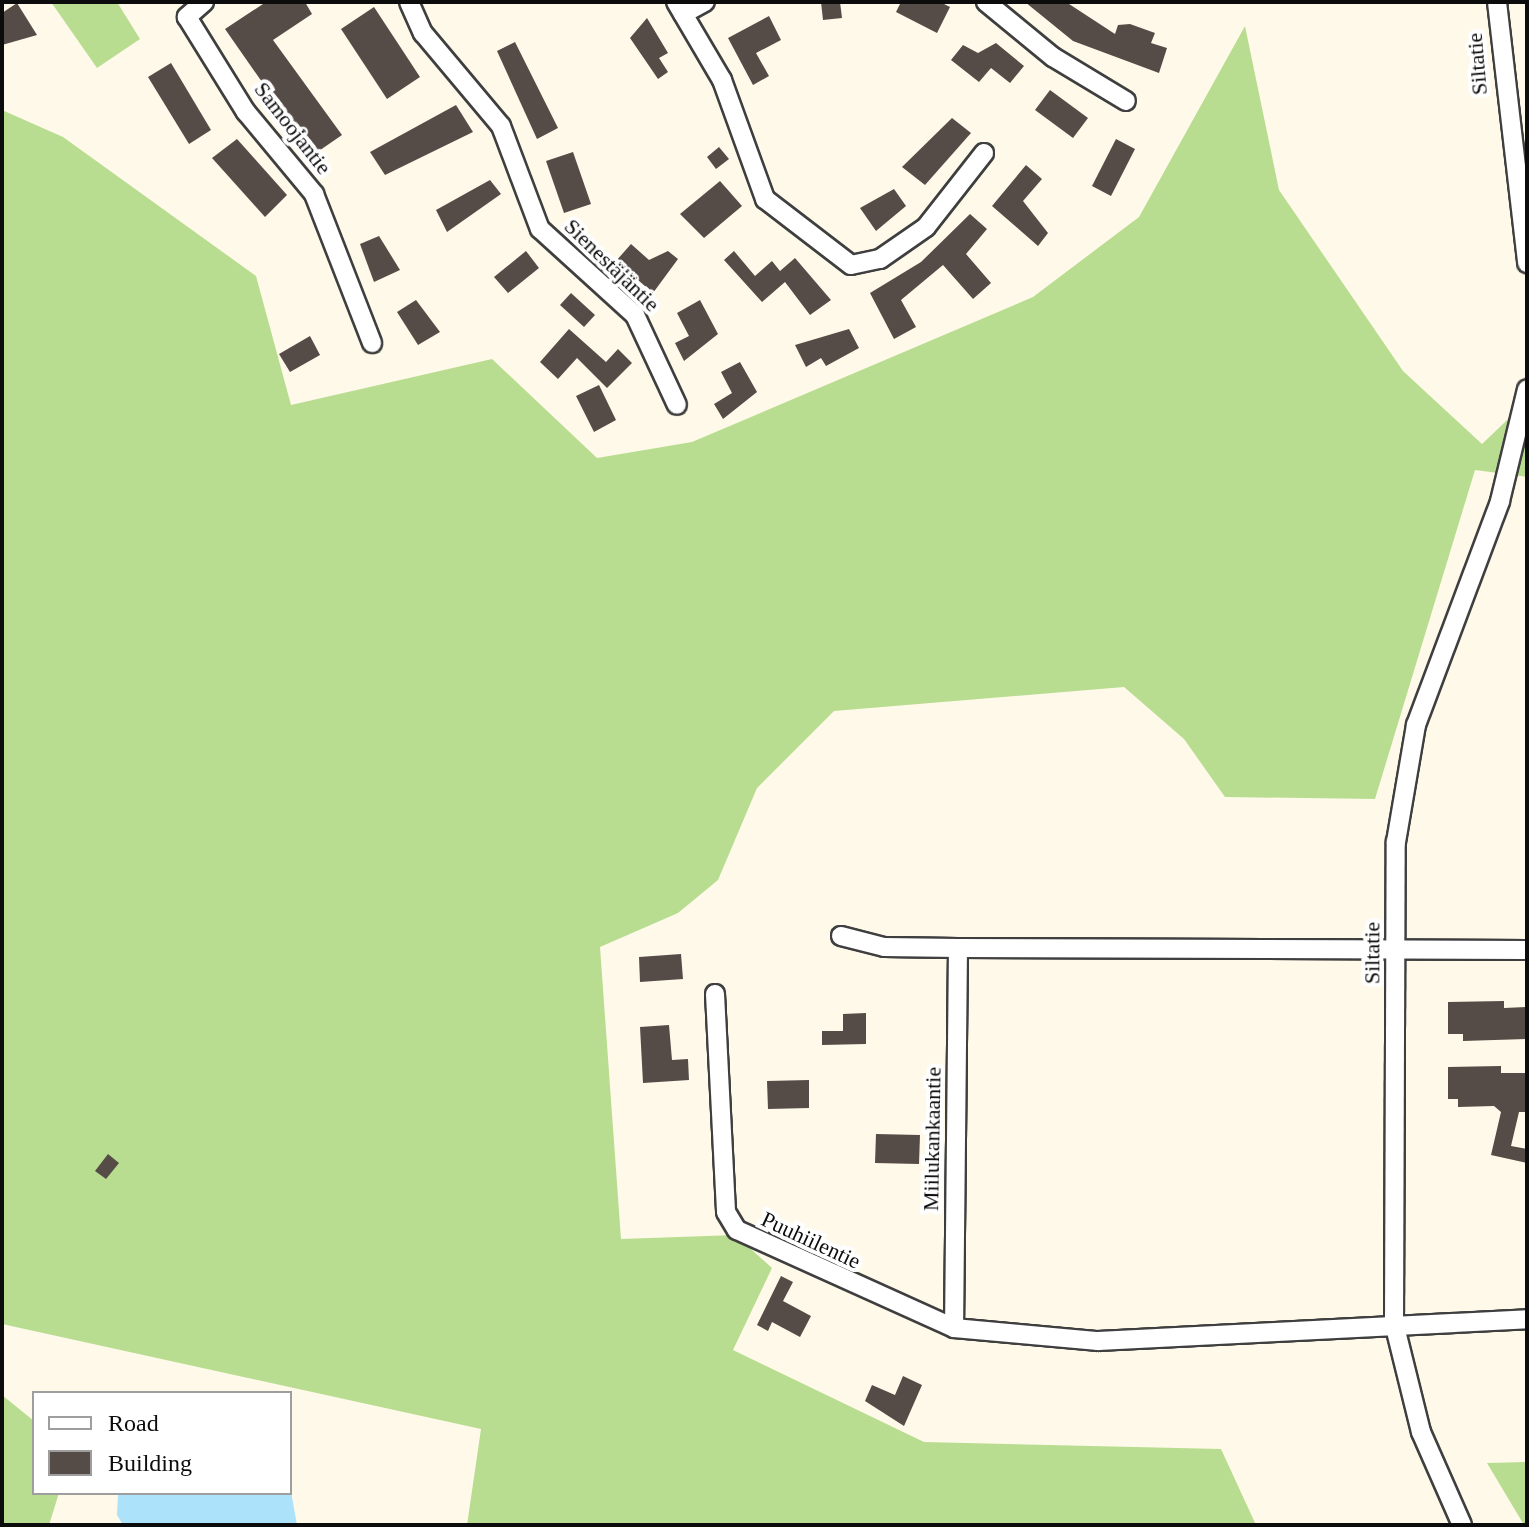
<!DOCTYPE html>
<meta charset="utf-8">
<style>
body{margin:0}
#map{position:relative;width:1529px;height:1527px;overflow:hidden;background:#fff9ea;font-family:Georgia,serif}
div>[style]{position:absolute}
.forest>*{inset:0;background:#b9dd90}
.water>*{inset:0;background:#ace3fa}
.building>*{inset:0;background:#554c47}
.roads{filter:drop-shadow(2px 0 #3f3f3f) drop-shadow(-2px 0 #3f3f3f) drop-shadow(0 2px #3f3f3f) drop-shadow(0 -2px #3f3f3f)}
.minor>*{height:18px;margin:-9px;padding:0 9px;transform-origin:9px;border-radius:9px;background:#fff}
span{translate:-50% -50%;white-space:nowrap;text-align:center;line-height:1.15;-webkit-text-stroke:8px #fff;paint-order:stroke}
.street-label{font-size:22px;color:#0c0c0c}
.frame{position:absolute;inset:0;border:4px solid #0c0c0c;pointer-events:none}
.legend{position:absolute;left:32px;top:1391px;width:260px;height:104px;box-sizing:border-box;background:#fff;border:2px solid #9e9e9e;margin:0;padding:10px 14px;list-style:none;font-size:24px;color:#0c0c0c}
.legend li{display:flex;align-items:center;gap:16px;height:40px}
.legend b{width:40px;border:2px solid #9e9e9e}
</style>
<div id="map">
<div class="forest">
<i style="clip-path:polygon(51px 2px,117px 2px,140px 39px,97px 68px)"></i>
<i style="clip-path:polygon(1245px 26px,1279px 190px,1403px 371px,1482px 444px,1527px 401px,1527px 477px,1475px 470px,1375px 799px,1225px 797px,1184px 739px,1124px 687px,834px 711px,757px 788px,718px 880px,678px 913px,600px 947px,621px 1239px,735px 1235px,772px 1268px,733px 1350px,924px 1442px,1221px 1449px,1256px 1525px,467px 1525px,481px 1429px,2px 1324px,2px 110px,63px 137px,256px 276px,291px 405px,492px 359px,597px 458px,692px 442px,1033px 297px,1139px 217px)"></i>
<i style="clip-path:polygon(2px 1395px,34px 1421px,34px 1493px,59px 1493px,49px 1525px,2px 1525px)"></i>
<i style="clip-path:polygon(1527px 1462px,1527px 1525px,1524px 1525px,1487px 1463px)"></i>
</div>
<div class="water">
<i style="clip-path:polygon(290px 1486px,297px 1525px,123px 1525px,117px 1515px,118px 1493px,290px 1493px)"></i>
</div>
<div class="building">
<i style="clip-path:polygon(266px 2px,305px 2px,312px 14px,273px 40px,342px 135px,313px 155px,225px 29px)"></i>
<i style="clip-path:polygon(821px 2px,840px 2px,842px 18px,823px 20px)"></i>
<i style="clip-path:polygon(901px 2px,940px 2px,950px 7px,937px 33px,896px 12px)"></i>
<i style="clip-path:polygon(1025px 2px,1066px 2px,1115px 34px,1118px 25px,1130px 24px,1155px 33px,1151px 43px,1167px 48px,1159px 73px,1073px 41px)"></i>
<i style="clip-path:polygon(17px 3px,37px 35px,2px 45px,2px 13px)"></i>
<i style="clip-path:polygon(374px 7px,420px 77px,387px 99px,341px 29px)"></i>
<i style="clip-path:polygon(769px 16px,781px 40px,756px 53px,769px 76px,753px 85px,728px 38px)"></i>
<i style="clip-path:polygon(647px 18px,668px 53px,659px 58px,668px 72px,658px 79px,630px 38px)"></i>
<i style="clip-path:polygon(515px 42px,558px 128px,537px 139px,497px 51px)"></i>
<i style="clip-path:polygon(996px 43px,1024px 66px,1010px 83px,991px 68px,979px 82px,951px 60px,963px 45px,978px 53px)"></i>
<i style="clip-path:polygon(171px 63px,211px 130px,189px 144px,148px 77px)"></i>
<i style="clip-path:polygon(1050px 90px,1088px 118px,1073px 138px,1035px 110px)"></i>
<i style="clip-path:polygon(456px 105px,473px 132px,385px 175px,370px 152px)"></i>
<i style="clip-path:polygon(952px 118px,971px 133px,925px 185px,902px 167px)"></i>
<i style="clip-path:polygon(237px 139px,287px 195px,265px 217px,212px 158px)"></i>
<i style="clip-path:polygon(1116px 139px,1135px 149px,1111px 196px,1092px 186px)"></i>
<i style="clip-path:polygon(719px 147px,729px 159px,716px 169px,707px 157px)"></i>
<i style="clip-path:polygon(573px 152px,591px 204px,564px 213px,546px 161px)"></i>
<i style="clip-path:polygon(1026px 165px,1042px 179px,1023px 201px,1048px 233px,1038px 246px,992px 206px)"></i>
<i style="clip-path:polygon(490px 180px,501px 194px,447px 232px,436px 210px)"></i>
<i style="clip-path:polygon(720px 181px,742px 206px,704px 238px,680px 214px)"></i>
<i style="clip-path:polygon(894px 189px,906px 206px,876px 231px,860px 208px)"></i>
<i style="clip-path:polygon(970px 214px,987px 229px,966px 254px,991px 283px,973px 299px,943px 265px,901px 300px,916px 327px,894px 339px,870px 293px,921px 262px)"></i>
<i style="clip-path:polygon(379px 236px,400px 270px,374px 282px,360px 244px)"></i>
<i style="clip-path:polygon(631px 244px,649px 260px,668px 251px,678px 259px,653px 293px,616px 261px)"></i>
<i style="clip-path:polygon(526px 251px,539px 268px,508px 293px,494px 277px)"></i>
<i style="clip-path:polygon(734px 251px,755px 276px,772px 261px,780px 271px,795px 258px,831px 300px,810px 315px,785px 282px,762px 302px,724px 260px)"></i>
<i style="clip-path:polygon(571px 293px,595px 315px,584px 327px,560px 305px)"></i>
<i style="clip-path:polygon(416px 300px,440px 332px,418px 345px,397px 312px)"></i>
<i style="clip-path:polygon(700px 300px,718px 334px,684px 361px,675px 343px,689px 336px,677px 313px)"></i>
<i style="clip-path:polygon(569px 329px,606px 362px,618px 349px,632px 363px,607px 388px,577px 358px,558px 379px,540px 362px)"></i>
<i style="clip-path:polygon(849px 329px,859px 348px,826px 366px,821px 358px,806px 367px,795px 345px)"></i>
<i style="clip-path:polygon(310px 336px,320px 355px,290px 372px,279px 354px)"></i>
<i style="clip-path:polygon(740px 362px,757px 392px,723px 419px,714px 404px,732px 393px,721px 372px)"></i>
<i style="clip-path:polygon(599px 385px,616px 420px,594px 432px,576px 396px)"></i>
<i style="clip-path:polygon(681px 954px,683px 979px,640px 982px,639px 957px)"></i>
<i style="clip-path:polygon(1504px 1001px,1504px 1008px,1527px 1007px,1527px 1039px,1463px 1041px,1463px 1034px,1448px 1034px,1448px 1002px)"></i>
<i style="clip-path:polygon(866px 1013px,866px 1044px,822px 1045px,822px 1031px,843px 1031px,843px 1014px)"></i>
<i style="clip-path:polygon(669px 1025px,672px 1060px,688px 1059px,689px 1080px,643px 1083px,640px 1027px)"></i>
<i style="clip-path:polygon(1501px 1066px,1501px 1073px,1527px 1073px,1527px 1112px,1519px 1112px,1511px 1146px,1527px 1149px,1527px 1163px,1491px 1155px,1501px 1112px,1494px 1106px,1458px 1107px,1458px 1099px,1448px 1099px,1448px 1067px)"></i>
<i style="clip-path:polygon(809px 1080px,809px 1108px,768px 1109px,767px 1081px)"></i>
<i style="clip-path:polygon(876px 1134px,920px 1135px,919px 1164px,875px 1163px)"></i>
<i style="clip-path:polygon(108px 1154px,119px 1163px,106px 1179px,95px 1171px)"></i>
<i style="clip-path:polygon(781px 1276px,793px 1282px,783px 1301px,811px 1316px,800px 1337px,772px 1322px,768px 1331px,757px 1325px)"></i>
<i style="clip-path:polygon(903px 1376px,922px 1385px,904px 1426px,865px 1401px,872px 1385px,895px 1395px)"></i>
</div>
<div class="roads">
<div class="minor">
<i style="left:204px;top:2px;width:23px;rotate:139deg"></i>
<i style="left:187px;top:17px;width:112px;rotate:58.2deg"></i>
<i style="left:246px;top:112px;width:107px;rotate:50.3deg"></i>
<i style="left:314px;top:194px;width:160px;rotate:68.7deg"></i>
<i style="left:409px;top:2px;width:34px;rotate:66deg"></i>
<i style="left:423px;top:33px;width:121px;rotate:50deg"></i>
<i style="left:501px;top:126px;width:110px;rotate:69.3deg"></i>
<i style="left:540px;top:229px;width:128px;rotate:42.2deg"></i>
<i style="left:635px;top:315px;width:99px;rotate:65deg"></i>
<i style="left:676px;top:2px;width:91px;rotate:59.5deg"></i>
<i style="left:722px;top:80px;width:127px;rotate:70.1deg"></i>
<i style="left:765px;top:199px;width:108px;rotate:37.5deg"></i>
<i style="left:851px;top:265px;width:30px;rotate:-12deg"></i>
<i style="left:880px;top:259px;width:56px;rotate:-34.8deg"></i>
<i style="left:926px;top:227px;width:94px;rotate:-51.9deg"></i>
<i style="left:986px;top:2px;width:87px;rotate:39.4deg"></i>
<i style="left:1053px;top:57px;width:85px;rotate:31.1deg"></i>
<i style="left:1497px;top:2px;width:263px;rotate:83.4deg"></i>
<i style="left:683px;top:14px;width:25px;rotate:-29deg"></i>
<i style="left:841px;top:936px;width:44px;rotate:14.3deg"></i>
<i style="left:884px;top:947px;width:74px;rotate:0.8deg"></i>
<i style="left:1527px;top:950px;width:569px;rotate:-179.8deg"></i>
<i style="left:958px;top:948px;width:380px;rotate:90.6deg"></i>
<i style="left:954px;top:1328px;width:145px;rotate:5.2deg"></i>
<i style="left:1098px;top:1341px;width:430px;rotate:-2.9deg"></i>
<i style="left:715px;top:994px;width:218px;rotate:87.1deg"></i>
<i style="left:726px;top:1212px;width:21px;rotate:59deg"></i>
<i style="left:737px;top:1230px;width:238px;rotate:24.3deg"></i>
<i style="left:1462px;top:1525px;width:102px;rotate:-113.8deg"></i>
<i style="left:1421px;top:1432px;width:112px;rotate:-103.9deg"></i>
<i style="left:1394px;top:1323px;width:481px;rotate:-89.8deg"></i>
<i style="left:1396px;top:842px;width:119px;rotate:-80.3deg"></i>
<i style="left:1416px;top:725px;width:239px;rotate:-69.4deg"></i>
<i style="left:1500px;top:501px;width:115px;rotate:-76.4deg"></i>
</div>
</div>
<div class="street-label">
<span style="left:1477px;top:64px;rotate:-95deg">Siltatie</span>
<span style="left:293px;top:128px;rotate:52deg">Samoojantie</span>
<span style="left:612px;top:265px;rotate:44deg">Sienestäjäntie</span>
<span style="left:1372px;top:953px;rotate:-90deg">Siltatie</span>
<span style="left:932px;top:1139px;rotate:-89deg">Miilukankaantie</span>
<span style="left:811px;top:1240px;rotate:25deg">Puuhiilentie</span>
</div>
<div class="frame"></div>
<ul class="legend">
<li><b style="height:10px;background:#fff"></b>Road</li>
<li><b style="height:22px;background:#554c47"></b>Building</li>
</ul>
</div>
